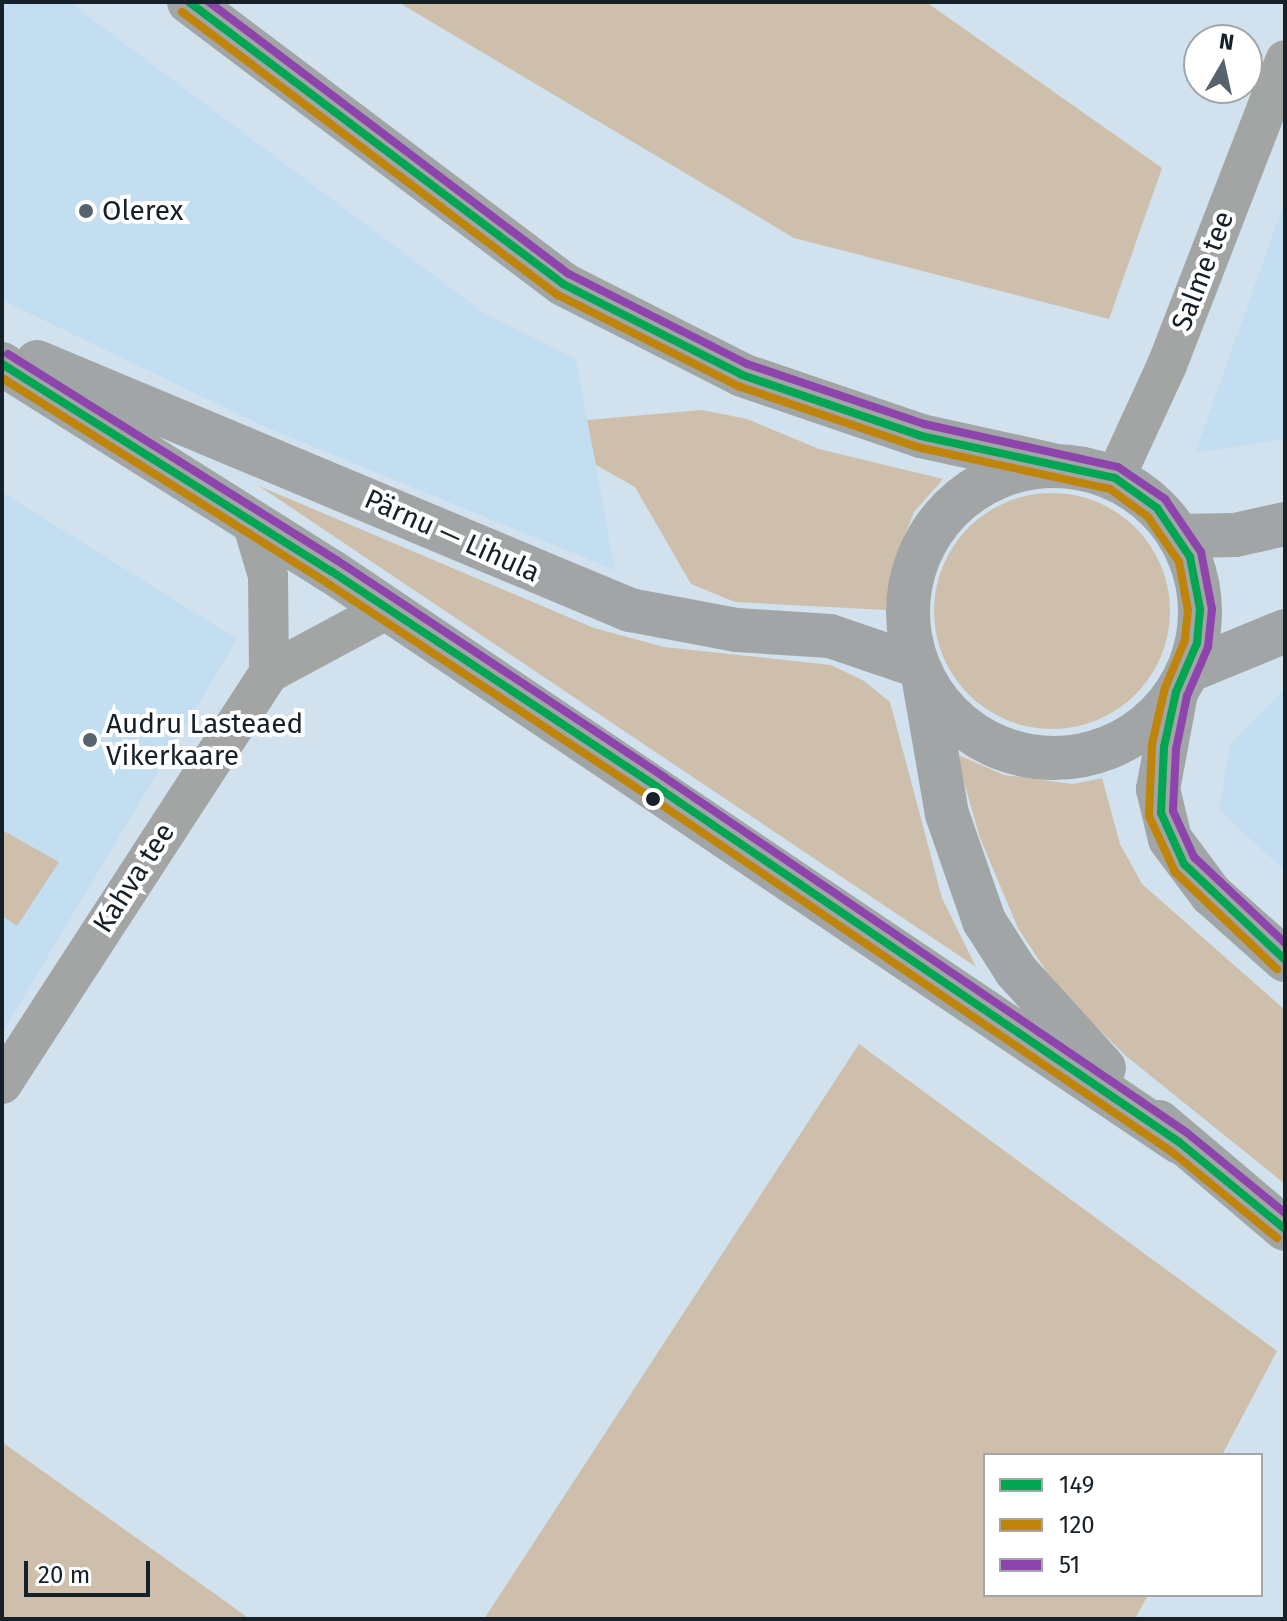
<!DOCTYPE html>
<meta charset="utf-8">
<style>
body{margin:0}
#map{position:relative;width:1287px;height:1621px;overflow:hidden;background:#d1e1ed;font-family:"Fira Sans",sans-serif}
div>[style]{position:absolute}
.built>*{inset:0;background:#c3ddf1}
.green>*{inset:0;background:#cdbfab}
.round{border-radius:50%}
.minor>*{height:40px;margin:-20px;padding:0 20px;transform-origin:20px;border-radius:20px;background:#a3a5a5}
.secondary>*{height:44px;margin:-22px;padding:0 22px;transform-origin:22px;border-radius:22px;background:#a1a5a6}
.secondary>.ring{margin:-22px;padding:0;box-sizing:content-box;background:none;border:44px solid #a1a5a6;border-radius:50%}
.bus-1>*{height:8px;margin:-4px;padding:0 4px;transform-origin:4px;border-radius:4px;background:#00a651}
.bus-2>*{height:8px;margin:-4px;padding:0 4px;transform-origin:4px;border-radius:4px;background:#bf840a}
.bus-3>*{height:8px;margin:-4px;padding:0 4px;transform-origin:4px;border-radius:4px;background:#8e44ad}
.dots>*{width:22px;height:22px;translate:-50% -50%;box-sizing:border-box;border:4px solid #fff;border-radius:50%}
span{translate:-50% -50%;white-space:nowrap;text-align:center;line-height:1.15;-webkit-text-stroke:8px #fff;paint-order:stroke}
.poi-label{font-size:28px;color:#162028}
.left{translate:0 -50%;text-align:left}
.street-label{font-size:28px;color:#162028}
.frame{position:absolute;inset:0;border:4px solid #162028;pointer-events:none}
.legend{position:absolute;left:983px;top:1453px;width:280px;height:144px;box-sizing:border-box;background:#fff;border:2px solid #a2a6a9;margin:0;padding:10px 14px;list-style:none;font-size:24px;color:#162028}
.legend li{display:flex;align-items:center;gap:16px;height:40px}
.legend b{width:40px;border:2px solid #a2a6a9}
.north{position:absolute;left:1183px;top:24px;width:80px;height:80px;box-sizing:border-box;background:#fff;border:2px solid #a2a6a9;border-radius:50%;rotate:9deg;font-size:22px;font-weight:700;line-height:32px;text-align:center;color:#162028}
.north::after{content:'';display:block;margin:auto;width:28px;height:36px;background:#57646d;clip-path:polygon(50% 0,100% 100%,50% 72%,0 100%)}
.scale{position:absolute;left:24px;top:1561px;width:126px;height:36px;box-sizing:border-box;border:4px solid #162028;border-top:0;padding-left:10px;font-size:24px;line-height:28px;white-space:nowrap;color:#162028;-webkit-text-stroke:6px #fff;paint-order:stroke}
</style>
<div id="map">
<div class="built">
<i style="clip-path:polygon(2px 2px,69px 2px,484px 313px,576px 359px,615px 570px,263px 426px,2px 300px)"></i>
<i style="clip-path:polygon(1285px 201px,1285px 439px,1195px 453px)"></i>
<i style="clip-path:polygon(2px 492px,237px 639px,2px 1033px)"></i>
<i style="clip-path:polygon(1285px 688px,1285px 871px,1219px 810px,1230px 745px)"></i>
</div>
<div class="green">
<i style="clip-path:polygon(398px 2px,926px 2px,1162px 168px,1109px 319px,794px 238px)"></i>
<i style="clip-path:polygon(702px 410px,747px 419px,819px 449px,943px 479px,914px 512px,897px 554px,886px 610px,735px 602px,691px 584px,635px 487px,596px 465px,587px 420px)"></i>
<i style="clip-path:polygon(259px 486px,594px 628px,664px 647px,831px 665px,864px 681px,890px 702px,942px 898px,976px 967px)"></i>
<i class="round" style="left:934px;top:493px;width:236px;height:236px"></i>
<i style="clip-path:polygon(956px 754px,1004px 775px,1073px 784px,1102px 778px,1120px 844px,1142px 884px,1285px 1010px,1285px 1184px,1126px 1056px,1058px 989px,1018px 928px,980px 838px)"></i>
<i style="clip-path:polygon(2px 830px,59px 862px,17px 926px,2px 916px)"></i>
<i style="clip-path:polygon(859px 1044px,1277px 1351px,1222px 1455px,985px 1455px,985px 1595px,1148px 1595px,1135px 1619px,484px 1619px)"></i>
<i style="clip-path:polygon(2px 1442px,250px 1619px,2px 1619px)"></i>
</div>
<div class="minor">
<i style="left:1115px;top:478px;width:124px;rotate:-65.3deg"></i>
<i style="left:1167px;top:365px;width:327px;rotate:-68.8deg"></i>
<i style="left:252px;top:522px;width:56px;rotate:73.5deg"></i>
<i style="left:268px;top:576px;width:97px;rotate:89.4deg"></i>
<i style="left:2px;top:1084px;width:490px;rotate:-57deg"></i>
<i style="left:269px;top:673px;width:135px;rotate:-28.3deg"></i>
</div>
<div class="secondary">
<i style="left:189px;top:2px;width:468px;rotate:37deg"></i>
<i style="left:563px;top:284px;width:201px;rotate:26.9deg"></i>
<i style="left:742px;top:375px;width:189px;rotate:18.8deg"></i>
<i style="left:921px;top:436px;width:135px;rotate:12.4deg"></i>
<i style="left:37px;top:362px;width:643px;rotate:22.7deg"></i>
<i style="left:630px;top:610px;width:109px;rotate:10.6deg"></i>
<i style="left:737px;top:630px;width:93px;rotate:3.7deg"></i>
<i style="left:830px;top:636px;width:93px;rotate:18.8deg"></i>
<i style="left:2px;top:364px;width:389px;rotate:32.2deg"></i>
<i style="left:331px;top:571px;width:1022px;rotate:33.95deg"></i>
<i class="ring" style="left:908px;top:466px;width:248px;height:248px"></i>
<i style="left:1179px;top:536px;width:56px;rotate:-1deg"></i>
<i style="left:1235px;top:535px;width:51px;rotate:-12.4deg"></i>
<i style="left:1188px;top:671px;width:105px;rotate:-22.4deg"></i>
<i style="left:924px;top:681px;width:135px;rotate:80.2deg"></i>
<i style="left:947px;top:814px;width:113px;rotate:70.9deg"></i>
<i style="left:984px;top:921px;width:59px;rotate:57.4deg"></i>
<i style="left:1016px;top:971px;width:131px;rotate:47.8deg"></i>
<i style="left:1176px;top:693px;width:98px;rotate:100.6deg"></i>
<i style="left:1158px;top:789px;width:51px;rotate:76.5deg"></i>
<i style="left:1170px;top:839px;width:69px;rotate:53.3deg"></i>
<i style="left:1211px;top:894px;width:99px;rotate:41.7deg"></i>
<i style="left:1159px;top:1122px;width:165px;rotate:40.3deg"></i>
</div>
<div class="bus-1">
<i style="left:189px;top:2px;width:468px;rotate:37deg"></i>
<i style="left:563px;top:284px;width:201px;rotate:26.9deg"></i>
<i style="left:742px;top:375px;width:189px;rotate:18.8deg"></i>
<i style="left:921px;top:436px;width:198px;rotate:12.2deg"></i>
<i style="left:1115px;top:478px;width:52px;rotate:35.5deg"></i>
<i style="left:1157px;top:508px;width:59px;rotate:56deg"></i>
<i style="left:1190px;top:557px;width:53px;rotate:79.1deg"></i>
<i style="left:1200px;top:609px;width:34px;rotate:95deg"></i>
<i style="left:1197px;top:643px;width:53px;rotate:113.2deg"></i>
<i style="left:1176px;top:692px;width:56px;rotate:102.3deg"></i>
<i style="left:1164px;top:747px;width:66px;rotate:92.6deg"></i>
<i style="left:1161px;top:813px;width:56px;rotate:65.7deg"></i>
<i style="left:1184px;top:864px;width:139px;rotate:43.5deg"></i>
<i style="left:2px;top:364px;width:389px;rotate:32.2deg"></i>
<i style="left:331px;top:571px;width:391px;rotate:33.5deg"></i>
<i style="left:657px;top:787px;width:631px;rotate:34.22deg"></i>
<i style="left:1179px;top:1142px;width:137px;rotate:39.4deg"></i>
</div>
<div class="bus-2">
<i style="left:182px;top:12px;width:471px;rotate:37deg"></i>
<i style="left:558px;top:295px;width:202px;rotate:26.8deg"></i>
<i style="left:738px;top:386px;width:189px;rotate:18.8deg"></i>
<i style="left:917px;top:447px;width:198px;rotate:12.3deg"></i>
<i style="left:1110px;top:489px;width:47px;rotate:36.4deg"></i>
<i style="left:1148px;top:517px;width:55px;rotate:55.4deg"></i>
<i style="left:1179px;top:562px;width:49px;rotate:79.4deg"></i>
<i style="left:1188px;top:610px;width:30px;rotate:96deg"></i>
<i style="left:1185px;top:640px;width:52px;rotate:112.6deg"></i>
<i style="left:1165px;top:688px;width:57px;rotate:103.1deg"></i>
<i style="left:1152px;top:744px;width:72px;rotate:92.4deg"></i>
<i style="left:1149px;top:816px;width:62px;rotate:65.1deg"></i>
<i style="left:1175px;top:872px;width:141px;rotate:43.6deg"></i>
<i style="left:2px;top:378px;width:381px;rotate:32.2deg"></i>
<i style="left:324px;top:581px;width:391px;rotate:33.5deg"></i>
<i style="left:650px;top:797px;width:631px;rotate:34.22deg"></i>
<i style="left:1172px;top:1152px;width:136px;rotate:39.3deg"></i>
</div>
<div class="bus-3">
<i style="left:209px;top:2px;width:451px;rotate:37.1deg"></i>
<i style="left:569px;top:274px;width:199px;rotate:26.8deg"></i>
<i style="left:747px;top:364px;width:187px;rotate:18.7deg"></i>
<i style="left:924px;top:424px;width:199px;rotate:12.5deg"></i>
<i style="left:1118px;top:467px;width:57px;rotate:34.2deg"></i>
<i style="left:1165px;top:499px;width:64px;rotate:55.8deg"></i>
<i style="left:1201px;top:552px;width:58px;rotate:79.1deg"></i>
<i style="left:1212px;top:609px;width:38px;rotate:96deg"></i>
<i style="left:1208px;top:647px;width:53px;rotate:113.2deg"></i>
<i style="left:1187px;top:696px;width:54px;rotate:101.7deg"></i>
<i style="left:1176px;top:749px;width:62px;rotate:92.8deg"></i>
<i style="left:1173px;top:811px;width:51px;rotate:65.5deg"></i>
<i style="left:1194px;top:857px;width:125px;rotate:43.4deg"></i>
<i style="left:8px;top:354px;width:390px;rotate:32.1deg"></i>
<i style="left:338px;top:561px;width:391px;rotate:33.5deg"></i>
<i style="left:664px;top:777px;width:631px;rotate:34.22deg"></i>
<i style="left:1186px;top:1132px;width:128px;rotate:39.3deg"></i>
</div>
<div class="dots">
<i style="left:86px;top:211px;background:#57646d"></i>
<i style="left:90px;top:740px;background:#57646d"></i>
<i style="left:653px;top:799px;background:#162028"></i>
</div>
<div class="poi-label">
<span class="left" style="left:102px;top:211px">Olerex</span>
<span class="left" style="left:106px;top:740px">Audru Lasteaed<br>Vikerkaare</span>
</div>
<div class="street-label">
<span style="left:1203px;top:271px;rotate:-69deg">Salme tee</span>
<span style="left:452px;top:536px;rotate:24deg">Pärnu — Lihula</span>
<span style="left:134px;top:878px;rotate:-57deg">Kahva tee</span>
</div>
<div class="frame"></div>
<ul class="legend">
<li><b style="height:10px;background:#00a651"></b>149</li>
<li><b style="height:10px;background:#bf840a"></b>120</li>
<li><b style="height:10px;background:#8e44ad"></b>51</li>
</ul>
<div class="north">N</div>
<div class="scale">20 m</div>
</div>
